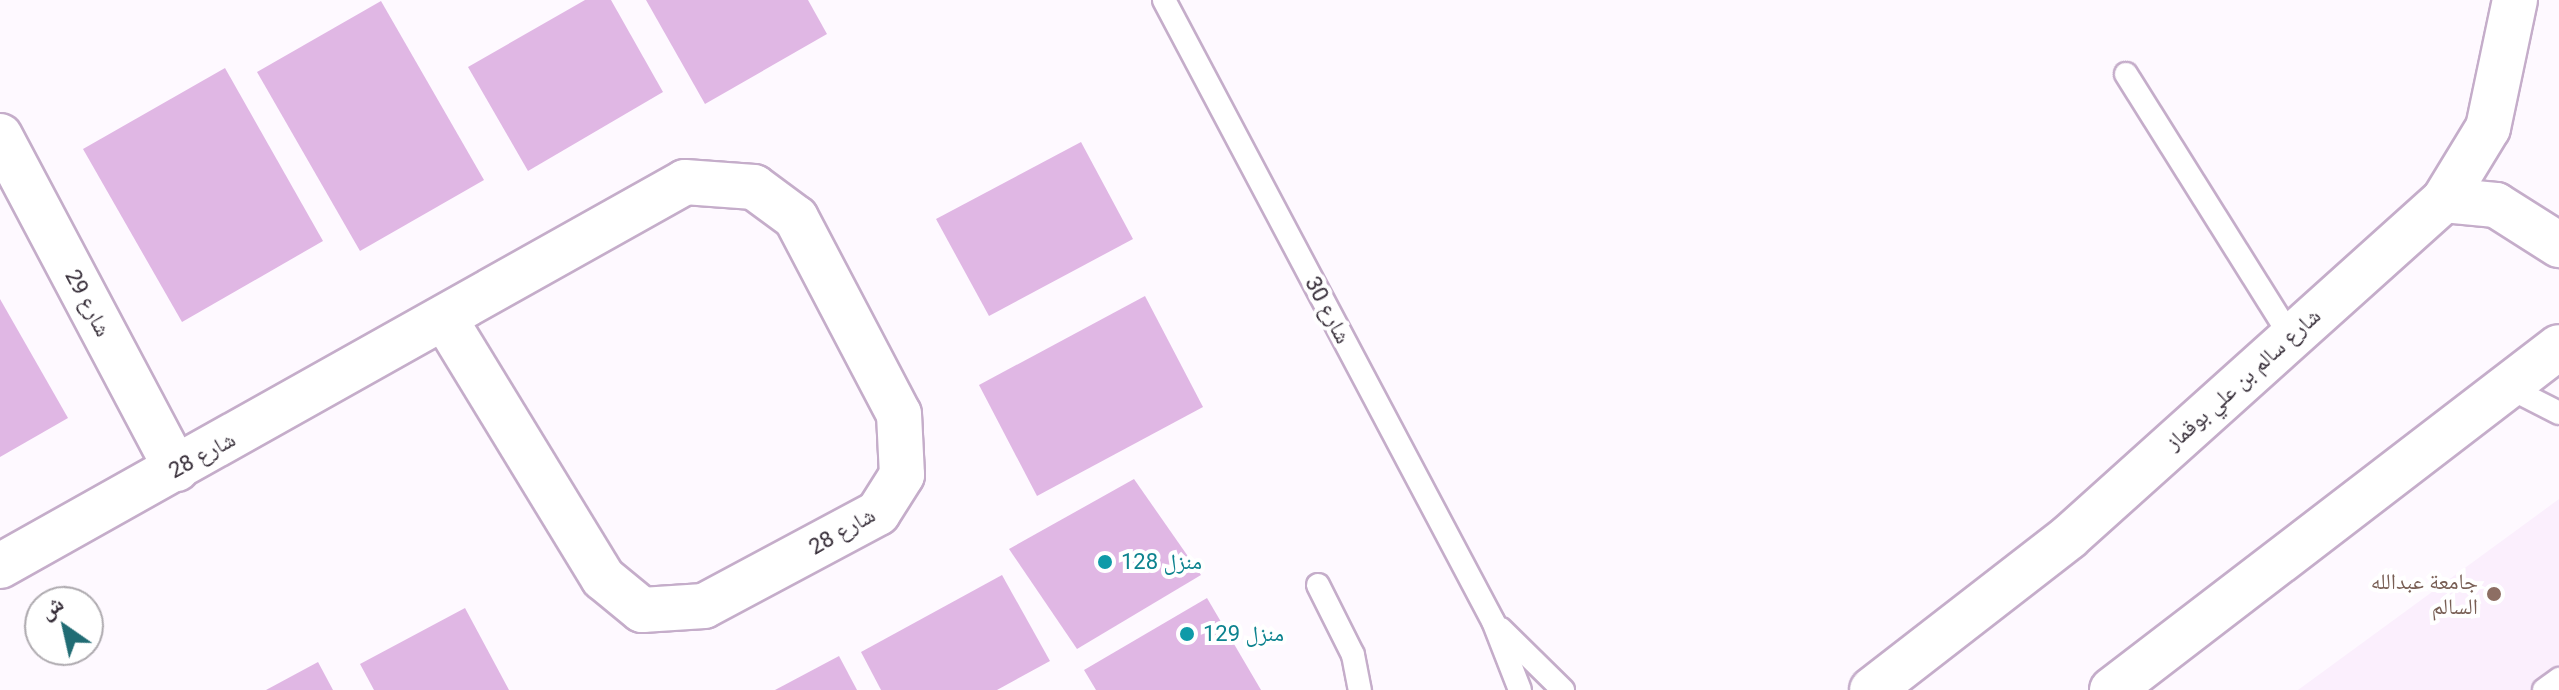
<!DOCTYPE html>
<meta charset="utf-8">
<style>
body{margin:0}
#map{position:relative;width:2559px;height:690px;overflow:hidden;background:#fef9ff;font-family:Roboto,"Noto Naskh Arabic",sans-serif}
div>[style]{position:absolute}
.built>*{inset:0;background:#fbeffd}
.building>*{inset:0;background:#e0b7e4}
.roads{filter:drop-shadow(2px 0 #c5adca) drop-shadow(-2px 0 #c5adca) drop-shadow(0 2px #c5adca) drop-shadow(0 -2px #c5adca)}
.lane>*{height:22px;margin:-11px;padding:0 11px;transform-origin:11px;border-radius:11px;background:#fff}
.street>*{height:44px;margin:-22px;padding:0 22px;transform-origin:22px;border-radius:22px;background:#fff}
.secondary>*{height:44px;margin:-22px;padding:0 22px;transform-origin:22px;border-radius:22px;background:#fff}
.dots>*{width:22px;height:22px;translate:-50% -50%;box-sizing:border-box;border:4px solid #fff;border-radius:50%}
span{translate:-50% -50%;white-space:nowrap;text-align:center;line-height:1.15;-webkit-text-stroke:8px #fff;paint-order:stroke}
.street-label{font-size:22px;color:#342b36}
.culture-label{font-size:22px;color:#0d838f}
.left{translate:0 -50%;text-align:left}
.education-label{font-size:22px;color:#785e54}
.right{translate:-100% -50%;text-align:right}
.north{position:absolute;left:24px;top:586px;width:80px;height:80px;box-sizing:border-box;background:#fff;border:2px solid #aeaaaf;border-radius:50%;rotate:326deg;font-size:22px;font-weight:700;line-height:32px;text-align:center;color:#342b36}
.north::after{content:'';display:block;margin:auto;width:28px;height:36px;background:#216c74;clip-path:polygon(50% 0,100% 100%,50% 72%,0 100%)}
</style>
<div id="map">
<div class="built">
<i style="clip-path:polygon(2559px 499px,2559px 690px,2298px 690px)"></i>
</div>
<div class="building">
<i style="clip-path:polygon(585px 0,611px 0,663px 92px,528px 171px,468px 67px)"></i>
<i style="clip-path:polygon(646px 0,808px 0,827px 34px,705px 104px)"></i>
<i style="clip-path:polygon(381px 1px,484px 180px,360px 251px,257px 72px)"></i>
<i style="clip-path:polygon(225px 68px,323px 241px,182px 322px,83px 149px)"></i>
<i style="clip-path:polygon(1081px 142px,1133px 239px,989px 316px,936px 219px)"></i>
<i style="clip-path:polygon(1145px 296px,1203px 407px,1037px 496px,979px 385px)"></i>
<i style="clip-path:polygon(0 299px,68px 418px,0 457px)"></i>
<i style="clip-path:polygon(1134px 479px,1201px 575px,1077px 649px,1009px 549px)"></i>
<i style="clip-path:polygon(1002px 575px,1050px 661px,997px 690px,881px 690px,861px 652px)"></i>
<i style="clip-path:polygon(1207px 598px,1261px 690px,1096px 690px,1084px 670px)"></i>
<i style="clip-path:polygon(465px 608px,509px 690px,374px 690px,360px 664px)"></i>
<i style="clip-path:polygon(839px 656px,857px 690px,775px 690px)"></i>
<i style="clip-path:polygon(318px 662px,333px 690px,266px 690px)"></i>
</div>
<div class="roads">
<div class="lane">
<i style="left:1164px;top:0;width:703px;rotate:62.09deg"></i>
<i style="left:1493px;top:621px;width:74px;rotate:68.6deg"></i>
<i style="left:2126px;top:74px;width:308px;rotate:57.9deg"></i>
<i style="left:2508px;top:387px;width:57px;rotate:27deg"></i>
<i style="left:1318px;top:585px;width:78px;rotate:63.4deg"></i>
<i style="left:1353px;top:655px;width:36px;rotate:79deg"></i>
<i style="left:1501px;top:629px;width:87px;rotate:44.5deg"></i>
<i style="left:2544px;top:690px;width:19px;rotate:-36deg"></i>
</div>
<div class="street">
<i style="left:0;top:136px;width:377px;rotate:62.1deg"></i>
<i style="left:0;top:566px;width:785px;rotate:-29.27deg"></i>
<i style="left:685px;top:182px;width:69px;rotate:4.1deg"></i>
<i style="left:754px;top:187px;width:52px;rotate:36.4deg"></i>
<i style="left:796px;top:218px;width:221px;rotate:62.3deg"></i>
<i style="left:899px;top:414px;width:61px;rotate:87.2deg"></i>
<i style="left:902px;top:475px;width:45px;rotate:122.3deg"></i>
<i style="left:878px;top:513px;width:197px;rotate:151.9deg"></i>
<i style="left:704px;top:606px;width:62px;rotate:176.3deg"></i>
<i style="left:642px;top:610px;width:50px;rotate:-140.6deg"></i>
<i style="left:603px;top:578px;width:303px;rotate:-121.4deg"></i>
</div>
<div class="secondary">
<i style="left:2444px;top:200px;width:52px;rotate:5.5deg"></i>
<i style="left:2496px;top:205px;width:75px;rotate:32.4deg"></i>
<i style="left:1872px;top:690px;width:249px;rotate:-37.8deg"></i>
<i style="left:2069px;top:537px;width:504px;rotate:-41.94deg"></i>
<i style="left:2444px;top:200px;width:84px;rotate:-58.6deg"></i>
<i style="left:2488px;top:128px;width:131px;rotate:-78.1deg"></i>
<i style="left:2112px;top:690px;width:563px;rotate:-37.5deg"></i>
</div>
</div>
<div class="dots">
<i style="left:1105px;top:562px;background:#0f9aa8"></i>
<i style="left:2494px;top:594px;background:#8d6e63"></i>
<i style="left:1187px;top:634px;background:#0f9aa8"></i>
</div>
<div class="street-label">
<span style="left:88px;top:303px;rotate:62deg">شارع 29</span>
<span style="left:1328px;top:310px;rotate:62deg">شارع 30</span>
<span style="left:2243px;top:379px;rotate:-42deg">شارع سالم بن علي بوقماز</span>
<span style="left:202px;top:455px;rotate:-29deg">شارع 28</span>
<span style="left:842px;top:531px;rotate:-30deg">شارع 28</span>
</div>
<div class="culture-label">
<span class="left" style="left:1121px;top:562px">منزل 128</span>
<span class="left" style="left:1203px;top:634px">منزل 129</span>
</div>
<div class="education-label">
<span class="right" style="left:2478px;top:594px">جامعة عبدالله<br>السالم</span>
</div>
<div class="north">ش</div>
</div>
